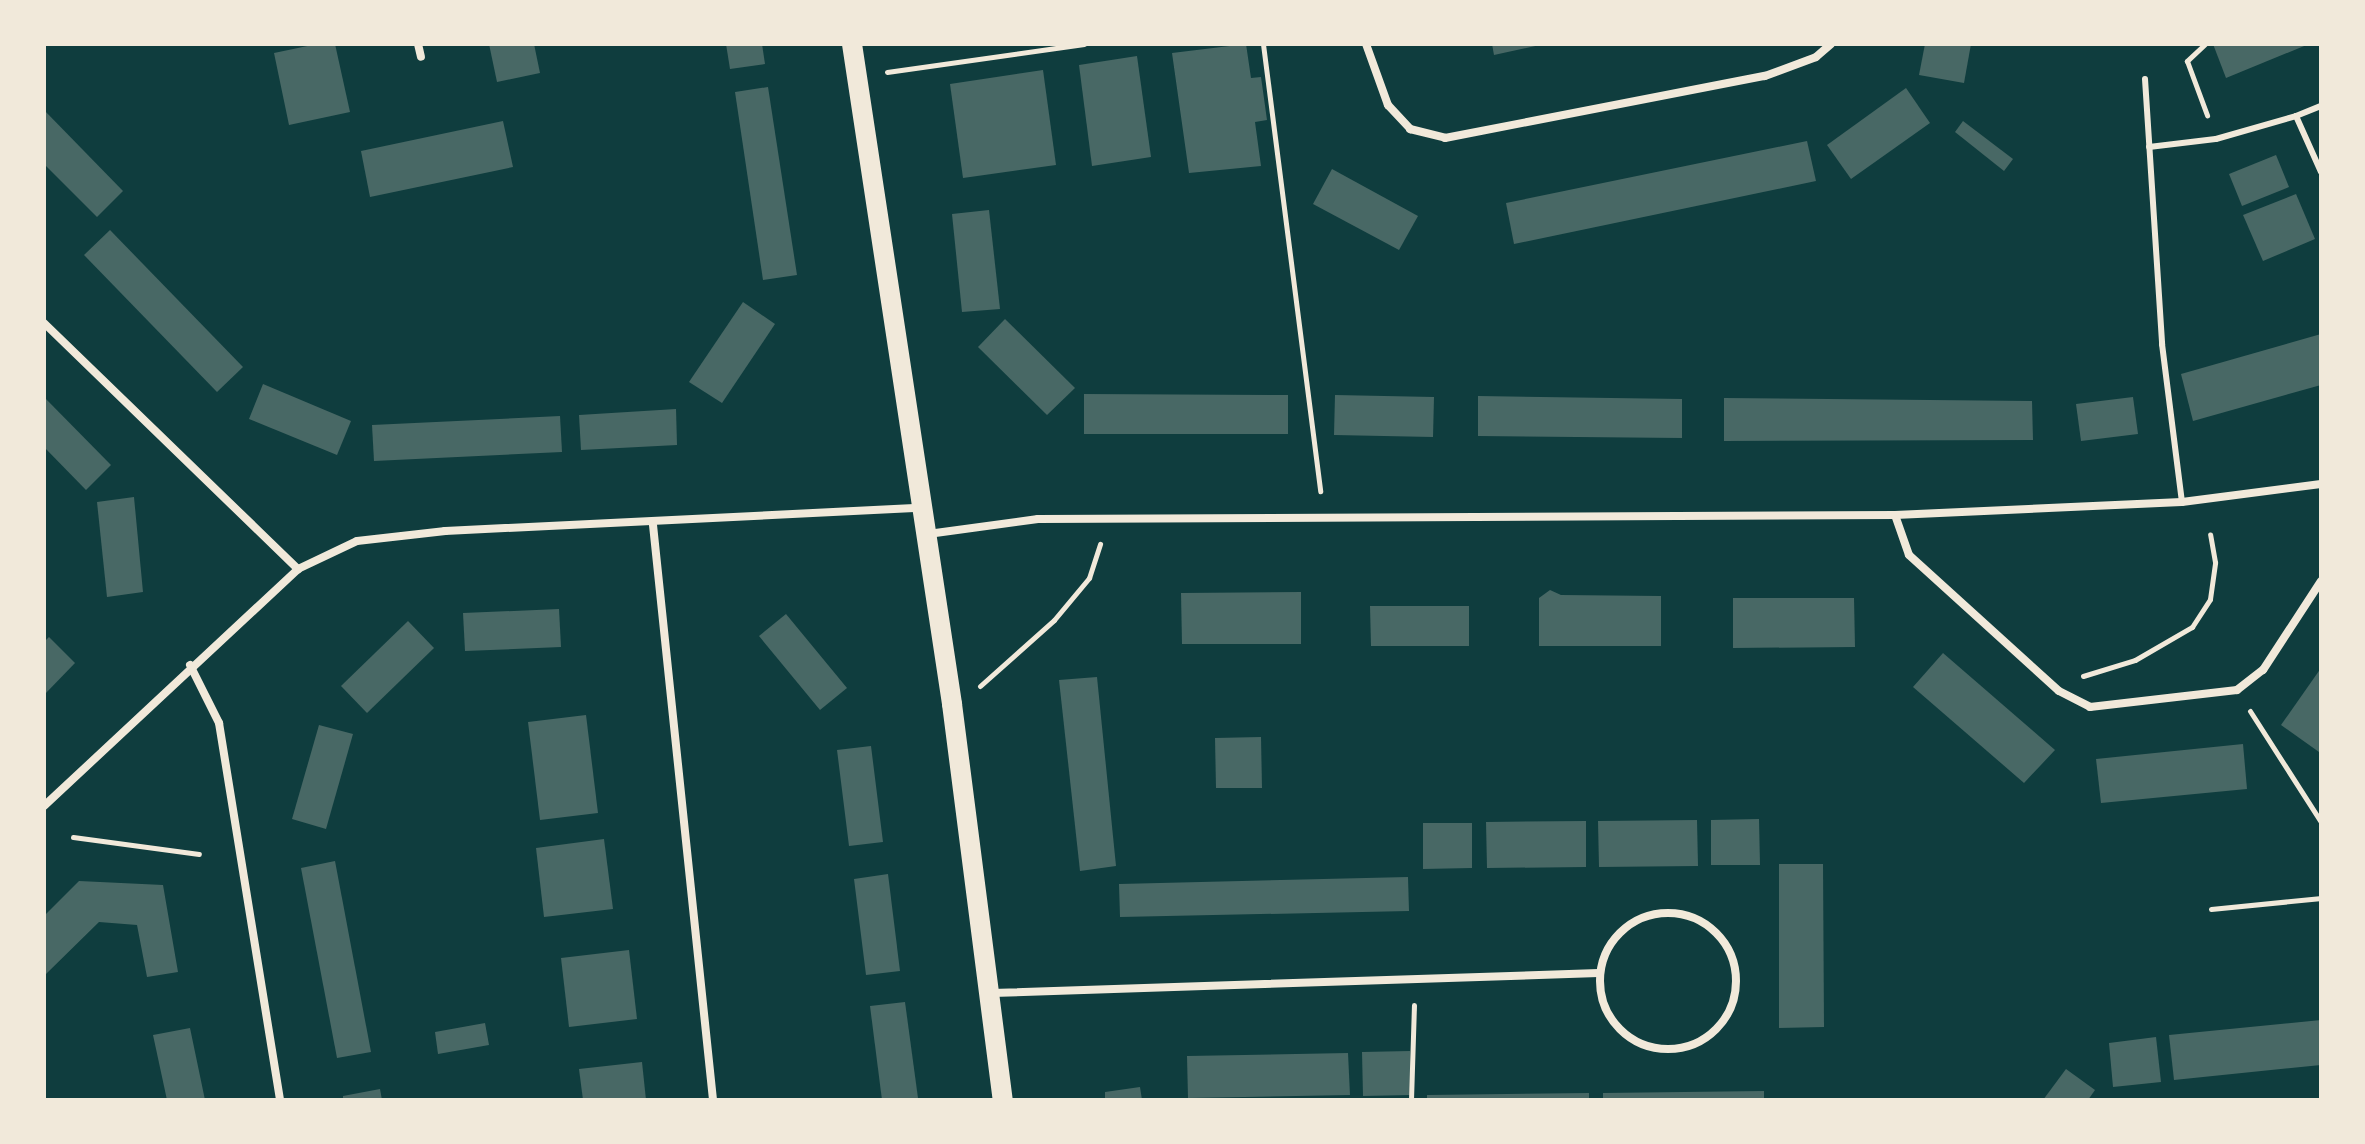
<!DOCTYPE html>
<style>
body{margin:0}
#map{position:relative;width:2365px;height:1144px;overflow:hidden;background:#0f3d3e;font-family:"PT Sans Narrow",sans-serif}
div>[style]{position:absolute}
.building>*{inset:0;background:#486865}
.path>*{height:5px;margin:-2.5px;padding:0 2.5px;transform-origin:2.5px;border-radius:2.5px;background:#f1e9da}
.service>*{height:6px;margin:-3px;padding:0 3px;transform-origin:3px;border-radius:3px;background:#f1e9da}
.minor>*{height:8px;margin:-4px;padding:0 4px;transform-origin:4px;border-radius:4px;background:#f1e9da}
.minor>.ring{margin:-4px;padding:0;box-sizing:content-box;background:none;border:8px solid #f1e9da;border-radius:50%}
.primary>*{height:20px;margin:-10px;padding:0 10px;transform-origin:10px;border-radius:10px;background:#f1e9da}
span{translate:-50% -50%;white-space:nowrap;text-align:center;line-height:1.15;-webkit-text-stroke:8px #f1e9da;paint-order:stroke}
.frame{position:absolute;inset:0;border:46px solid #f1e9da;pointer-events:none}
</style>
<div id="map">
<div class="building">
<i style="clip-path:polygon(317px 44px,335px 44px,350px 112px,289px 125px,274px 53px)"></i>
<i style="clip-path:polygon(489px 44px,534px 44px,540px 73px,497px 82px)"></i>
<i style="clip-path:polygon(726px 44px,762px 44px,765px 64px,730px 69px)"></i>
<i style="clip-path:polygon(1246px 44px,1251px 78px,1261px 77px,1267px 120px,1255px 122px,1261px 166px,1189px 173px,1172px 53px)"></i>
<i style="clip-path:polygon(1492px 44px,1540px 44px,1540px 45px,1494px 55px)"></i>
<i style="clip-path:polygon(1925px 44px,1971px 44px,1964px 83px,1919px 75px)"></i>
<i style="clip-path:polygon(2213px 44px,2309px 44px,2226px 78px)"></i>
<i style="clip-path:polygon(1137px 56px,1151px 157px,1092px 166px,1079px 65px)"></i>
<i style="clip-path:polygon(1043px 70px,1056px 165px,963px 178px,950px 84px)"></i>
<i style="clip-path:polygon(768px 87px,797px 275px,763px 280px,735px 92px)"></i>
<i style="clip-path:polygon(1906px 88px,1930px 123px,1851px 179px,1827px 145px)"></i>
<i style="clip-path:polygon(44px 110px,123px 191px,97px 217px,44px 164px)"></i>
<i style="clip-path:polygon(503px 121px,513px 167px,370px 197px,361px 151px)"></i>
<i style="clip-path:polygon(1963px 121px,2013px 159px,2004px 171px,1955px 132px)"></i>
<i style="clip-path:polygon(1807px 141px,1816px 181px,1514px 244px,1506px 203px)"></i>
<i style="clip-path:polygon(2276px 155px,2289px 187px,2242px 206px,2229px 174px)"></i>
<i style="clip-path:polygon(1332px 169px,1418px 216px,1399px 250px,1313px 204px)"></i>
<i style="clip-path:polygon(2296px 194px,2315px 239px,2263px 261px,2243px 215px)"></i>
<i style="clip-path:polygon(989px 210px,1000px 309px,962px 312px,952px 214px)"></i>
<i style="clip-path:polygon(110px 230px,243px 367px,217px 392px,84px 255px)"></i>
<i style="clip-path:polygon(743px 302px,775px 324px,722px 403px,689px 382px)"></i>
<i style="clip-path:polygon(1005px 319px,1075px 388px,1047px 415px,978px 347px)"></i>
<i style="clip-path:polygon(2321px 334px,2321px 385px,2193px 421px,2181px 374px)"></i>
<i style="clip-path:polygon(263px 384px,351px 421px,337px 455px,249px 419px)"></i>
<i style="clip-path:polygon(1084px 394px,1288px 395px,1288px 434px,1084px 434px)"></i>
<i style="clip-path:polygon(1335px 395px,1434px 397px,1433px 437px,1334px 435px)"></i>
<i style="clip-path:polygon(1478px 396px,1682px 399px,1682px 438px,1478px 436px)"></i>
<i style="clip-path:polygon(44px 397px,111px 465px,86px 490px,44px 447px)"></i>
<i style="clip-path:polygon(2133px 397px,2138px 434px,2081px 441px,2076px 404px)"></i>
<i style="clip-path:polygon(1724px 398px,2032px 401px,2033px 440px,1724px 441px)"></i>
<i style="clip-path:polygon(676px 409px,677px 445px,581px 450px,579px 415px)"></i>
<i style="clip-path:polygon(560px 416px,562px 452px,374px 461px,372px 425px)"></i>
<i style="clip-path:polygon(134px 497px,143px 592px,107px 597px,97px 502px)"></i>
<i style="clip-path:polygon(1550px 590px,1561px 595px,1661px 596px,1661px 646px,1539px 646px,1539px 598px)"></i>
<i style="clip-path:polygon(1301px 592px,1301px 644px,1182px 644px,1181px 593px)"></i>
<i style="clip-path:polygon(1733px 598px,1854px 598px,1855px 647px,1733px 648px)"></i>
<i style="clip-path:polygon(1370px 606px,1469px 606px,1469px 646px,1371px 646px)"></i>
<i style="clip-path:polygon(559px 609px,561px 647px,465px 651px,463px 613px)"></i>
<i style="clip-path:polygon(786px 614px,847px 688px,820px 710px,759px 636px)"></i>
<i style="clip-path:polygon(408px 621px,434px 648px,367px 713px,341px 686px)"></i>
<i style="clip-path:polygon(49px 637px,75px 663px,44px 695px,44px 642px)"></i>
<i style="clip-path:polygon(1943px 653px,2055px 750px,2024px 783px,1913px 687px)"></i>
<i style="clip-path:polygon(2321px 668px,2321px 748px,2319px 752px,2281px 725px)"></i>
<i style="clip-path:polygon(1097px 677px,1116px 866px,1080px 871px,1059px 680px)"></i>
<i style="clip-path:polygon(586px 715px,598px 813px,540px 820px,528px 722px)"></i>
<i style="clip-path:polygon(319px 725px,353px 734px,326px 829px,292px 819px)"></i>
<i style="clip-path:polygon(1261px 737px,1262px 788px,1216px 788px,1215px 738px)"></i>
<i style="clip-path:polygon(2243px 744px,2247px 789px,2101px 803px,2096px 759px)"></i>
<i style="clip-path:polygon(871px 746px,883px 842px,849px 846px,837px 750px)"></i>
<i style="clip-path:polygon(1759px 819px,1760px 865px,1711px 865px,1711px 820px)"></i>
<i style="clip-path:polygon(1697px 820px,1698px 866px,1599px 867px,1598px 821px)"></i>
<i style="clip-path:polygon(1586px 821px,1586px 867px,1487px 868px,1486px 822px)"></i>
<i style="clip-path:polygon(1423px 823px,1472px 823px,1472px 868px,1423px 869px)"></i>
<i style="clip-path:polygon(604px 839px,613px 909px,544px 917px,536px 848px)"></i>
<i style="clip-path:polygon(335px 861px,371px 1052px,337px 1058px,301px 868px)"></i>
<i style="clip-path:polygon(1779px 864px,1823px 864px,1824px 1027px,1779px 1028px)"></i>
<i style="clip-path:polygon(888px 874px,900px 971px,866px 975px,854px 879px)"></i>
<i style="clip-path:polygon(1408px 877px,1409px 911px,1120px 917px,1119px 884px)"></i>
<i style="clip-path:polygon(79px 881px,163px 885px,178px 972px,147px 977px,137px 925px,99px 922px,46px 974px,44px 916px)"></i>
<i style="clip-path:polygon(629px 950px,637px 1019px,569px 1027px,561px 958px)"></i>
<i style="clip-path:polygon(905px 1002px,918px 1098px,882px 1100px,870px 1006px)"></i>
<i style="clip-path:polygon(2321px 1020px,2321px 1065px,2174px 1080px,2169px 1035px)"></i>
<i style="clip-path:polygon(485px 1023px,489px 1045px,438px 1054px,435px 1032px)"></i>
<i style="clip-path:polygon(190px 1028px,205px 1100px,167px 1100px,153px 1035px)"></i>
<i style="clip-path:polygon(2156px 1037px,2161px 1082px,2113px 1087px,2109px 1043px)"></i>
<i style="clip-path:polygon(1410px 1051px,1411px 1095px,1363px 1096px,1362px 1052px)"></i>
<i style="clip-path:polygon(1348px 1053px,1350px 1095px,1188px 1098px,1187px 1056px)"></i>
<i style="clip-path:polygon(642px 1062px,646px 1100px,583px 1100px,579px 1069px)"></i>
<i style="clip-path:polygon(2066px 1069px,2095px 1090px,2088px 1100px,2043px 1100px)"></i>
<i style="clip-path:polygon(1140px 1087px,1142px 1100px,1105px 1100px,1105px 1092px)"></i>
<i style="clip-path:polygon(380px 1089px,382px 1100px,343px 1100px,343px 1096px)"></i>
<i style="clip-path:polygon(1764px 1091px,1764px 1100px,1603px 1100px,1603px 1093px)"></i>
<i style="clip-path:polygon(1589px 1093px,1589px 1100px,1427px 1100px,1427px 1095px)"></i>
</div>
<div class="path">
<i style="left:1263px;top:44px;width:451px;rotate:82.7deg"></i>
<i style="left:2205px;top:44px;width:25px;rotate:137deg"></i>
<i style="left:2187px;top:61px;width:58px;rotate:69.7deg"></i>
<i style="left:887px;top:72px;width:199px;rotate:-8.1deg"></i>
<i style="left:2083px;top:676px;width:54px;rotate:-17.1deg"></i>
<i style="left:2135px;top:660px;width:66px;rotate:-30.1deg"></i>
<i style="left:2192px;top:627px;width:33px;rotate:-57deg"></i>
<i style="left:2210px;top:599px;width:37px;rotate:-82deg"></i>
<i style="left:2215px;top:562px;width:28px;rotate:-100deg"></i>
<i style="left:980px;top:686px;width:99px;rotate:-41.7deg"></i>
<i style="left:1054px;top:620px;width:55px;rotate:-50.2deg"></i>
<i style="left:1089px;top:578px;width:36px;rotate:-72deg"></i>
<i style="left:2250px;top:711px;width:132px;rotate:57.4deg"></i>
<i style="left:73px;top:837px;width:127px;rotate:7.7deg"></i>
<i style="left:2211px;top:909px;width:111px;rotate:-5.7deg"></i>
<i style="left:1411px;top:1100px;width:95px;rotate:-88.2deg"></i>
</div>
<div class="service">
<i style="left:2145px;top:79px;width:266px;rotate:86.3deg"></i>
<i style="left:2162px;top:344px;width:159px;rotate:82.8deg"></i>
<i style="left:2296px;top:116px;width:27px;rotate:-22deg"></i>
<i style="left:2149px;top:147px;width:67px;rotate:-6.8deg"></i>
<i style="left:2216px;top:139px;width:83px;rotate:-16deg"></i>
<i style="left:2296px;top:116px;width:61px;rotate:65.9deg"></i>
</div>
<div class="minor">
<i style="left:418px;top:44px;width:13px;rotate:77deg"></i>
<i style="left:1366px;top:44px;width:65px;rotate:70.2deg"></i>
<i style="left:1388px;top:105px;width:33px;rotate:47deg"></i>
<i style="left:1410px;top:129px;width:36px;rotate:14deg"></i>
<i style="left:1445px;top:138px;width:326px;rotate:-11deg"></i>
<i style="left:1765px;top:76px;width:54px;rotate:-20.4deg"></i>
<i style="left:1816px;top:57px;width:20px;rotate:-41deg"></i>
<i style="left:44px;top:323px;width:354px;rotate:44.1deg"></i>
<i style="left:1895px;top:515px;width:42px;rotate:70.7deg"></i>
<i style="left:1909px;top:555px;width:202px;rotate:42.2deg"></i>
<i style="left:2059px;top:691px;width:35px;rotate:27deg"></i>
<i style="left:2090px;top:707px;width:148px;rotate:-6.6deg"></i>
<i style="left:2237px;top:690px;width:33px;rotate:-38deg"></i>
<i style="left:2263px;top:670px;width:106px;rotate:-56.9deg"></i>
<i style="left:653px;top:525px;width:578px;rotate:84.04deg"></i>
<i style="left:928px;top:534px;width:111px;rotate:-7.8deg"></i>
<i style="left:1038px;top:519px;width:857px;rotate:-0.27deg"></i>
<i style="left:1895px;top:515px;width:287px;rotate:-2.6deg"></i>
<i style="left:2182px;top:502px;width:140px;rotate:-7.4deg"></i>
<i style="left:190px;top:665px;width:65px;rotate:63.4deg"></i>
<i style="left:219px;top:723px;width:382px;rotate:80.8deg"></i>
<i style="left:44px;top:806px;width:347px;rotate:-43deg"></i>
<i style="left:298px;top:569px;width:65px;rotate:-25.4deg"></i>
<i style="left:357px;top:541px;width:89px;rotate:-6.5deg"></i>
<i style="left:445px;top:531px;width:475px;rotate:-2.8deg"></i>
<i class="ring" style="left:1600px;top:913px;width:128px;height:128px"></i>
<i style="left:992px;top:993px;width:607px;rotate:-1.89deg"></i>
</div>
<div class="primary">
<i style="left:852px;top:44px;width:668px;rotate:81.38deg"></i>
<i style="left:952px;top:704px;width:399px;rotate:82.7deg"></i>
</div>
<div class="frame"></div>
</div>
